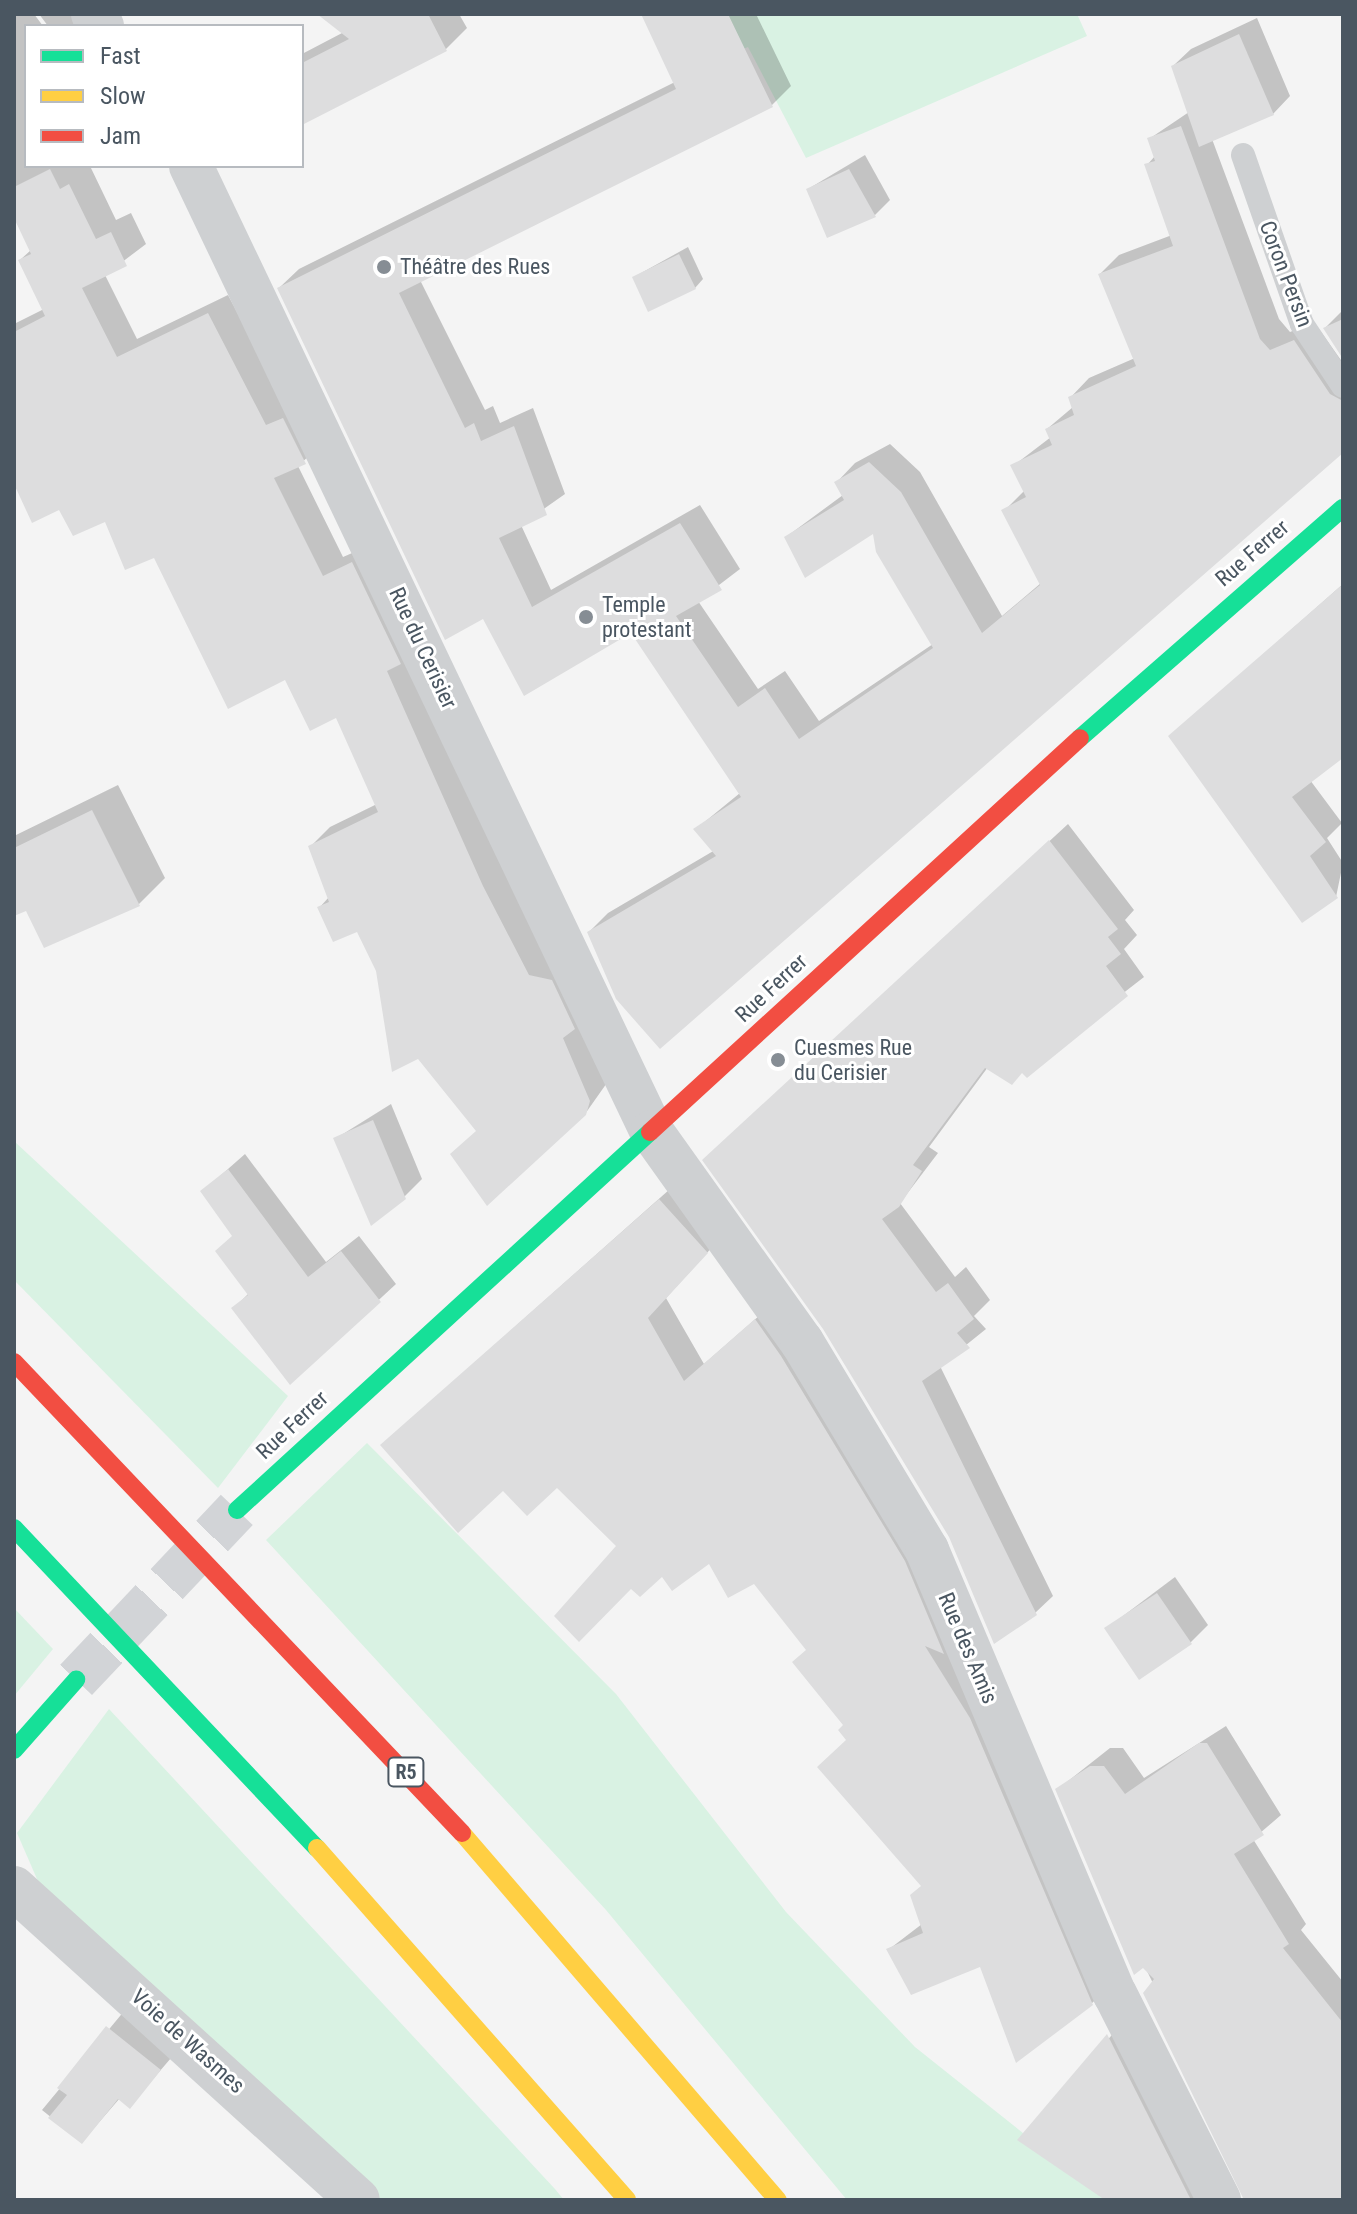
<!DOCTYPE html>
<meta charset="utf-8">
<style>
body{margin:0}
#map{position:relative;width:1357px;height:2214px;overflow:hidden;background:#f4f4f4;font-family:"Roboto Condensed",sans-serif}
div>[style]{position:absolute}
.green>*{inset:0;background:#d9f2e3}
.shadow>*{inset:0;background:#0003}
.building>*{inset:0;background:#ddddde}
.secondary-tunnel>*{height:44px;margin-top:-22px;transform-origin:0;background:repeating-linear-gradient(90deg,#d2d4d7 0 44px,transparent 0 66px)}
.lane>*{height:24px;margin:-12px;padding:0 12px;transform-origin:12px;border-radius:12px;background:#ced0d2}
.street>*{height:44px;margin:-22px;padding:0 22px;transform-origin:22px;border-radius:22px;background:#ced0d2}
.fast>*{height:18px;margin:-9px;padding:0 9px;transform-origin:9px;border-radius:9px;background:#16e098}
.slow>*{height:18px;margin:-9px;padding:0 9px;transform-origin:9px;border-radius:9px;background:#ffcf43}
.jam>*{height:18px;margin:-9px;padding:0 9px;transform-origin:9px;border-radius:9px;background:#f24e42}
.dots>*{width:22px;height:22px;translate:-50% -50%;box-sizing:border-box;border:4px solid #fff;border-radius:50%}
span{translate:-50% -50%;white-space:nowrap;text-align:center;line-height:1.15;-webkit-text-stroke:6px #fff;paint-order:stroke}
.shield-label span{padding:2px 6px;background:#fff;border:2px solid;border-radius:6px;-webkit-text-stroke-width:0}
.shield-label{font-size:20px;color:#4a5661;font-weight:700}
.poi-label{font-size:22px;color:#4a5661}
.left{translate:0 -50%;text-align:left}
.street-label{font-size:22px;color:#4a5661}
.frame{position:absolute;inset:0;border:16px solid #4a5661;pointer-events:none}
.legend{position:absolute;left:24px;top:24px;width:280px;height:144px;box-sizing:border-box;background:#fff;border:2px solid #b7bbc0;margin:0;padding:10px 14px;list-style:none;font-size:24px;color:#4a5661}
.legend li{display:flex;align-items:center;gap:16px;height:40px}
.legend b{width:40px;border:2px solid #b7bbc0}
</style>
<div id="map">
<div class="green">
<i style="clip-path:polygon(705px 14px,1077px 14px,1087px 36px,806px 158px,748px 47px,726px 56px)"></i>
<i style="clip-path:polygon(14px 1141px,288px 1396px,218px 1488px,14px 1280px)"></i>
<i style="clip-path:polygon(367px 1443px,616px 1694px,786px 1912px,915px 2047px,1107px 2200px,847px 2200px,606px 1910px,266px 1540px)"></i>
<i style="clip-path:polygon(14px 1608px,53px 1649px,14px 1696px)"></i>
<i style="clip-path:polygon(109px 1709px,555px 2189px,564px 2200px,358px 2200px,57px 1925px,17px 1833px)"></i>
</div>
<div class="shadow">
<i style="clip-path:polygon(14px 14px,34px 14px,43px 26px,26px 26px,26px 166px,90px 166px,116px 220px,131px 213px,146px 244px,105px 275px,137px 339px,228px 295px,287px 406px,324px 442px,298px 466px,343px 557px,373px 544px,609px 1080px,585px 1114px,478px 1129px,358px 929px,319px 908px,329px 897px,310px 847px,330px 827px,377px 804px,337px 715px,155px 555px,106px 520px,60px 508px,14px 479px,14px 324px,44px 309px,20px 260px,31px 250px,14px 213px)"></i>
<i style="clip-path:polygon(39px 14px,72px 14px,82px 26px,48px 26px)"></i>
<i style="clip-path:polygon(320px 14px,459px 14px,467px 28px,446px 49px,302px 123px,302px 54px,344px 32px)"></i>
<i style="clip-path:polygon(643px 14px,756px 14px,791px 86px,772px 105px,420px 280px,485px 410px,493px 406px,500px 423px,533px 408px,565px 494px,521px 525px,551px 590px,700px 505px,740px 569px,698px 601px,758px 689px,785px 671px,819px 721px,933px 644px,875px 530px,786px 537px,843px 495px,836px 483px,855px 463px,890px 444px,920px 472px,1002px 616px,1041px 583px,1004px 511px,1025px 490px,1013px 466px,1051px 437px,1047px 429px,1073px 407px,1070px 398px,1089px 378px,1135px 358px,1100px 274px,1119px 255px,1172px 235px,1147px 165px,1155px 156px,1149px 139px,1189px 112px,1173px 66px,1191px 49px,1257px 18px,1290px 96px,1273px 114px,1212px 139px,1279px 319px,1290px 332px,1314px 322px,1343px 363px,1343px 451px,660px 1047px,589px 932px,608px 913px,715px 850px,696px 829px,740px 793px,632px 630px,484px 617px,279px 288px,299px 269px,675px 82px)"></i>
<i style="clip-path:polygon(865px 155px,890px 200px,875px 215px,808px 189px)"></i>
<i style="clip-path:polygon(688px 247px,703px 279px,695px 288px,634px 277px)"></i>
<i style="clip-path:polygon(1343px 310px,1343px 355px,1325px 328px)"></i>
<i style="clip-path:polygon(1343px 584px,1343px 754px,1310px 780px,1342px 823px,1327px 838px,1343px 863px,1336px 897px,1171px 736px)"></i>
<i style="clip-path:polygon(118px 785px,165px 878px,139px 904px,45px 945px,27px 908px,14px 912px,14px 836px)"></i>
<i style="clip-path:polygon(1068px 824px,1134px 910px,1125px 920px,1137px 935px,1124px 949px,1144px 977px,1023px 1071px,988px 1067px,929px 1147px,938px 1153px,900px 1203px,955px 1277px,966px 1267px,990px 1300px,974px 1316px,986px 1329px,940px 1366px,1053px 1596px,1035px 1613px,950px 1536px,723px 1142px)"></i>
<i style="clip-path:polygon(391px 1104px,422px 1179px,404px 1197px,335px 1139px)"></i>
<i style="clip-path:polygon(245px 1154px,326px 1262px,359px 1236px,396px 1284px,290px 1382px,234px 1308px,249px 1293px,233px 1235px,203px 1191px)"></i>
<i style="clip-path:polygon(679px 1181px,725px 1233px,666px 1298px,704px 1364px,775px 1302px,923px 1542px,1111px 1985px,1091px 2004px,981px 1964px,888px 1950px,922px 1924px,923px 1886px,808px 1649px,754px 1582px,710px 1561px,662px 1575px,619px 1546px,557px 1485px,503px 1488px,382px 1445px)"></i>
<i style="clip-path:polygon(1175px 1577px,1208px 1625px,1190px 1643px,1107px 1628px)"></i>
<i style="clip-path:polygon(1226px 1726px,1281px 1815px,1253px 1839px,1306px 1924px,1301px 1930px,1343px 1982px,1343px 2200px,1259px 2200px,1058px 1789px,1110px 1748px,1123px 1748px,1144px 1778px)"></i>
<i style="clip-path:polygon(125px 2010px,177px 2051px,130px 2106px,120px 2098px,82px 2142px,42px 2110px)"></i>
<i style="clip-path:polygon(1125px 2020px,1223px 2200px,1109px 2200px,1020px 2140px)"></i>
</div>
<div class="building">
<i style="clip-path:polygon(317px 14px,428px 14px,447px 51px,302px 125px,302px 63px,349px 39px)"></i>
<i style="clip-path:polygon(641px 14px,728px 14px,773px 107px,399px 293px,465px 428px,474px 423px,481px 441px,514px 426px,547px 515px,499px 538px,532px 607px,680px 523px,722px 590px,676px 616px,738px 707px,765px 688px,799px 739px,933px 648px,876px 552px,873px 534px,805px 578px,784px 537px,844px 500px,834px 482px,869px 462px,901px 492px,982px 633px,1040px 585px,1001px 510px,1026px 497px,1010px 465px,1052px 445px,1045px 429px,1074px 415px,1068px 397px,1136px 366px,1098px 274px,1173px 246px,1144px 164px,1155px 161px,1147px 138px,1181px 126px,1260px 339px,1270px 350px,1294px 340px,1330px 394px,1343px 401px,1343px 453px,660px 1049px,616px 999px,587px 932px,716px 856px,693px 829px,741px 797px,631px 633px,524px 696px,483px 619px,445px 640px,277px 288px,676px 89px)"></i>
<i style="clip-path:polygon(1239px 34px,1274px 115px,1199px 147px,1171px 66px)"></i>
<i style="clip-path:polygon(50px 169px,60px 189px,69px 184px,96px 239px,111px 232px,127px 266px,82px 288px,117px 357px,208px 313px,266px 425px,283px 418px,306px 464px,274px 478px,323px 576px,352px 562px,401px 664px,387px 671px,483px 886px,529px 975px,552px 980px,575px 1029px,563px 1038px,590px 1101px,586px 1115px,487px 1206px,450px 1154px,476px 1131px,418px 1059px,392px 1072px,376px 971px,357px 932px,333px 942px,317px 907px,329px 902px,308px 846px,378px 812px,336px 718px,310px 731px,285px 680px,228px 709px,154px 558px,125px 570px,105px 522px,73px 536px,59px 510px,32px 523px,14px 484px,14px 332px,45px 316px,18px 260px,31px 254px,14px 218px,14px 187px)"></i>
<i style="clip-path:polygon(849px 169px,876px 217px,827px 238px,806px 189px)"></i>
<i style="clip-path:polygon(679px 254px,696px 289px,648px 312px,632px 277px)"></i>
<i style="clip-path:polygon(1343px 319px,1343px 359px,1323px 328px)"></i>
<i style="clip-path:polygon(1343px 584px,1343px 758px,1292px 797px,1326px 842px,1310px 856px,1338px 898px,1302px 923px,1168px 736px)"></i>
<i style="clip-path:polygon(92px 810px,140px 906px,44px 948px,26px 911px,14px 916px,14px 848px)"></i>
<i style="clip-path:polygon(1049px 840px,1118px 929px,1108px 937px,1121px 954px,1106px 966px,1128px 996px,1027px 1078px,1022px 1073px,1012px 1085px,985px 1068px,913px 1165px,922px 1171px,899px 1207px,882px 1219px,936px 1292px,948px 1283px,974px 1319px,957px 1333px,970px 1348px,922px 1381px,1037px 1615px,994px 1644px,949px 1537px,823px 1329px,702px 1160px)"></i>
<i style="clip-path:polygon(373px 1120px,406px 1199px,371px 1226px,333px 1138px)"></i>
<i style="clip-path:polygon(228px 1169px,308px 1277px,341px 1251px,381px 1302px,290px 1385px,231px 1308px,248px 1295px,215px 1251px,232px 1236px,200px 1191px)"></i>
<i style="clip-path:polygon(659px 1199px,708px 1253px,648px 1318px,684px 1381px,755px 1319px,781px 1356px,905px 1561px,944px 1654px,925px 1646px,970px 1718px,1093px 2005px,1016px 2063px,980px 1967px,911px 1995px,886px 1949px,923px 1933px,910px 1895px,921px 1886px,817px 1767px,846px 1740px,838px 1730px,843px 1725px,792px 1662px,806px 1650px,754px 1584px,728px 1598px,709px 1564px,672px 1591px,662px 1577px,640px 1597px,631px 1589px,579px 1642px,554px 1616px,616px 1546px,557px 1488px,527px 1516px,503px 1491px,458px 1533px,380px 1445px)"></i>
<i style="clip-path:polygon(1157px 1593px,1192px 1644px,1139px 1680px,1104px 1628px)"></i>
<i style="clip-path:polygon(1199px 1743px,1207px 1743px,1264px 1835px,1234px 1854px,1289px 1944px,1283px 1948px,1343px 2023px,1343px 2200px,1244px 2200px,1143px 1993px,1154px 1979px,1143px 1968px,1134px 1975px,1055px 1789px,1090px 1766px,1104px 1766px,1125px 1794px)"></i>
<i style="clip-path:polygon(106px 2026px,161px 2070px,130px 2109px,118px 2099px,82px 2144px,48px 2118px,67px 2095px,57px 2088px)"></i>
<i style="clip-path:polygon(1107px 2034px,1191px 2200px,1105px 2200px,1017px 2140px)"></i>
</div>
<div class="secondary-tunnel">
<i style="left:76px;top:1680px;width:234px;rotate:-46.6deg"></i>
</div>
<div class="lane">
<i style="left:1243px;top:155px;width:179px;rotate:70.8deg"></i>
<i style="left:1302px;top:324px;width:74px;rotate:56.5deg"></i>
</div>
<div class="street">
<i style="left:93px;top:14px;width:15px;rotate:53deg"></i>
<i style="left:191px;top:166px;width:1070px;rotate:64.49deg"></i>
<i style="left:652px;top:1132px;width:258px;rotate:54.5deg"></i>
<i style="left:802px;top:1342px;width:243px;rotate:59deg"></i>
<i style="left:927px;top:1550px;width:482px;rotate:67.1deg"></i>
<i style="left:1115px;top:1994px;width:231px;rotate:63.2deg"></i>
<i style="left:14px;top:1888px;width:464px;rotate:42.2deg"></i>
</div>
<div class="fast">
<i style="left:1080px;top:738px;width:349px;rotate:-41.2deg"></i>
<i style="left:237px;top:1510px;width:560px;rotate:-42.47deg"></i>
<i style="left:14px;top:1528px;width:441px;rotate:46.6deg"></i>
<i style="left:14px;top:1750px;width:94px;rotate:-48.5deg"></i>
</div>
<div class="slow">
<i style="left:462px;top:1833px;width:484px;rotate:49.3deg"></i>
<i style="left:317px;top:1848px;width:469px;rotate:48.6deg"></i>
</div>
<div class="jam">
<i style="left:650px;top:1132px;width:583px;rotate:-42.5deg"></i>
<i style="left:14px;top:1362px;width:650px;rotate:46.43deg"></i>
</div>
<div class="dots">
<i style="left:384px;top:267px;background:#868d94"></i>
<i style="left:586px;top:617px;background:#868d94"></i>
<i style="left:778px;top:1060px;background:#868d94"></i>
</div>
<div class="shield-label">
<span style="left:406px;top:1772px">R5</span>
</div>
<div class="poi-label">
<span class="left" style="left:400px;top:267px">Théâtre des Rues</span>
<span class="left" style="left:602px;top:617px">Temple<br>protestant</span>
<span class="left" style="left:794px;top:1060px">Cuesmes Rue<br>du Cerisier</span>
</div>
<div class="street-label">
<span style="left:1286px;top:274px;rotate:69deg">Coron Persin</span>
<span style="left:1252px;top:553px;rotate:-41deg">Rue Ferrer</span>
<span style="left:423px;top:648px;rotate:65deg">Rue du Cerisier</span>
<span style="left:771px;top:988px;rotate:-43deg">Rue Ferrer</span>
<span style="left:292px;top:1425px;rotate:-43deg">Rue Ferrer</span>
<span style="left:968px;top:1648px;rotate:67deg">Rue des Amis</span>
<span style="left:188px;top:2041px;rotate:42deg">Voie de Wasmes</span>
</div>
<div class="frame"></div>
<ul class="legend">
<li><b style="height:10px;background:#16e098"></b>Fast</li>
<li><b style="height:10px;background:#ffcf43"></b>Slow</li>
<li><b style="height:10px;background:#f24e42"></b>Jam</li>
</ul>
</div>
